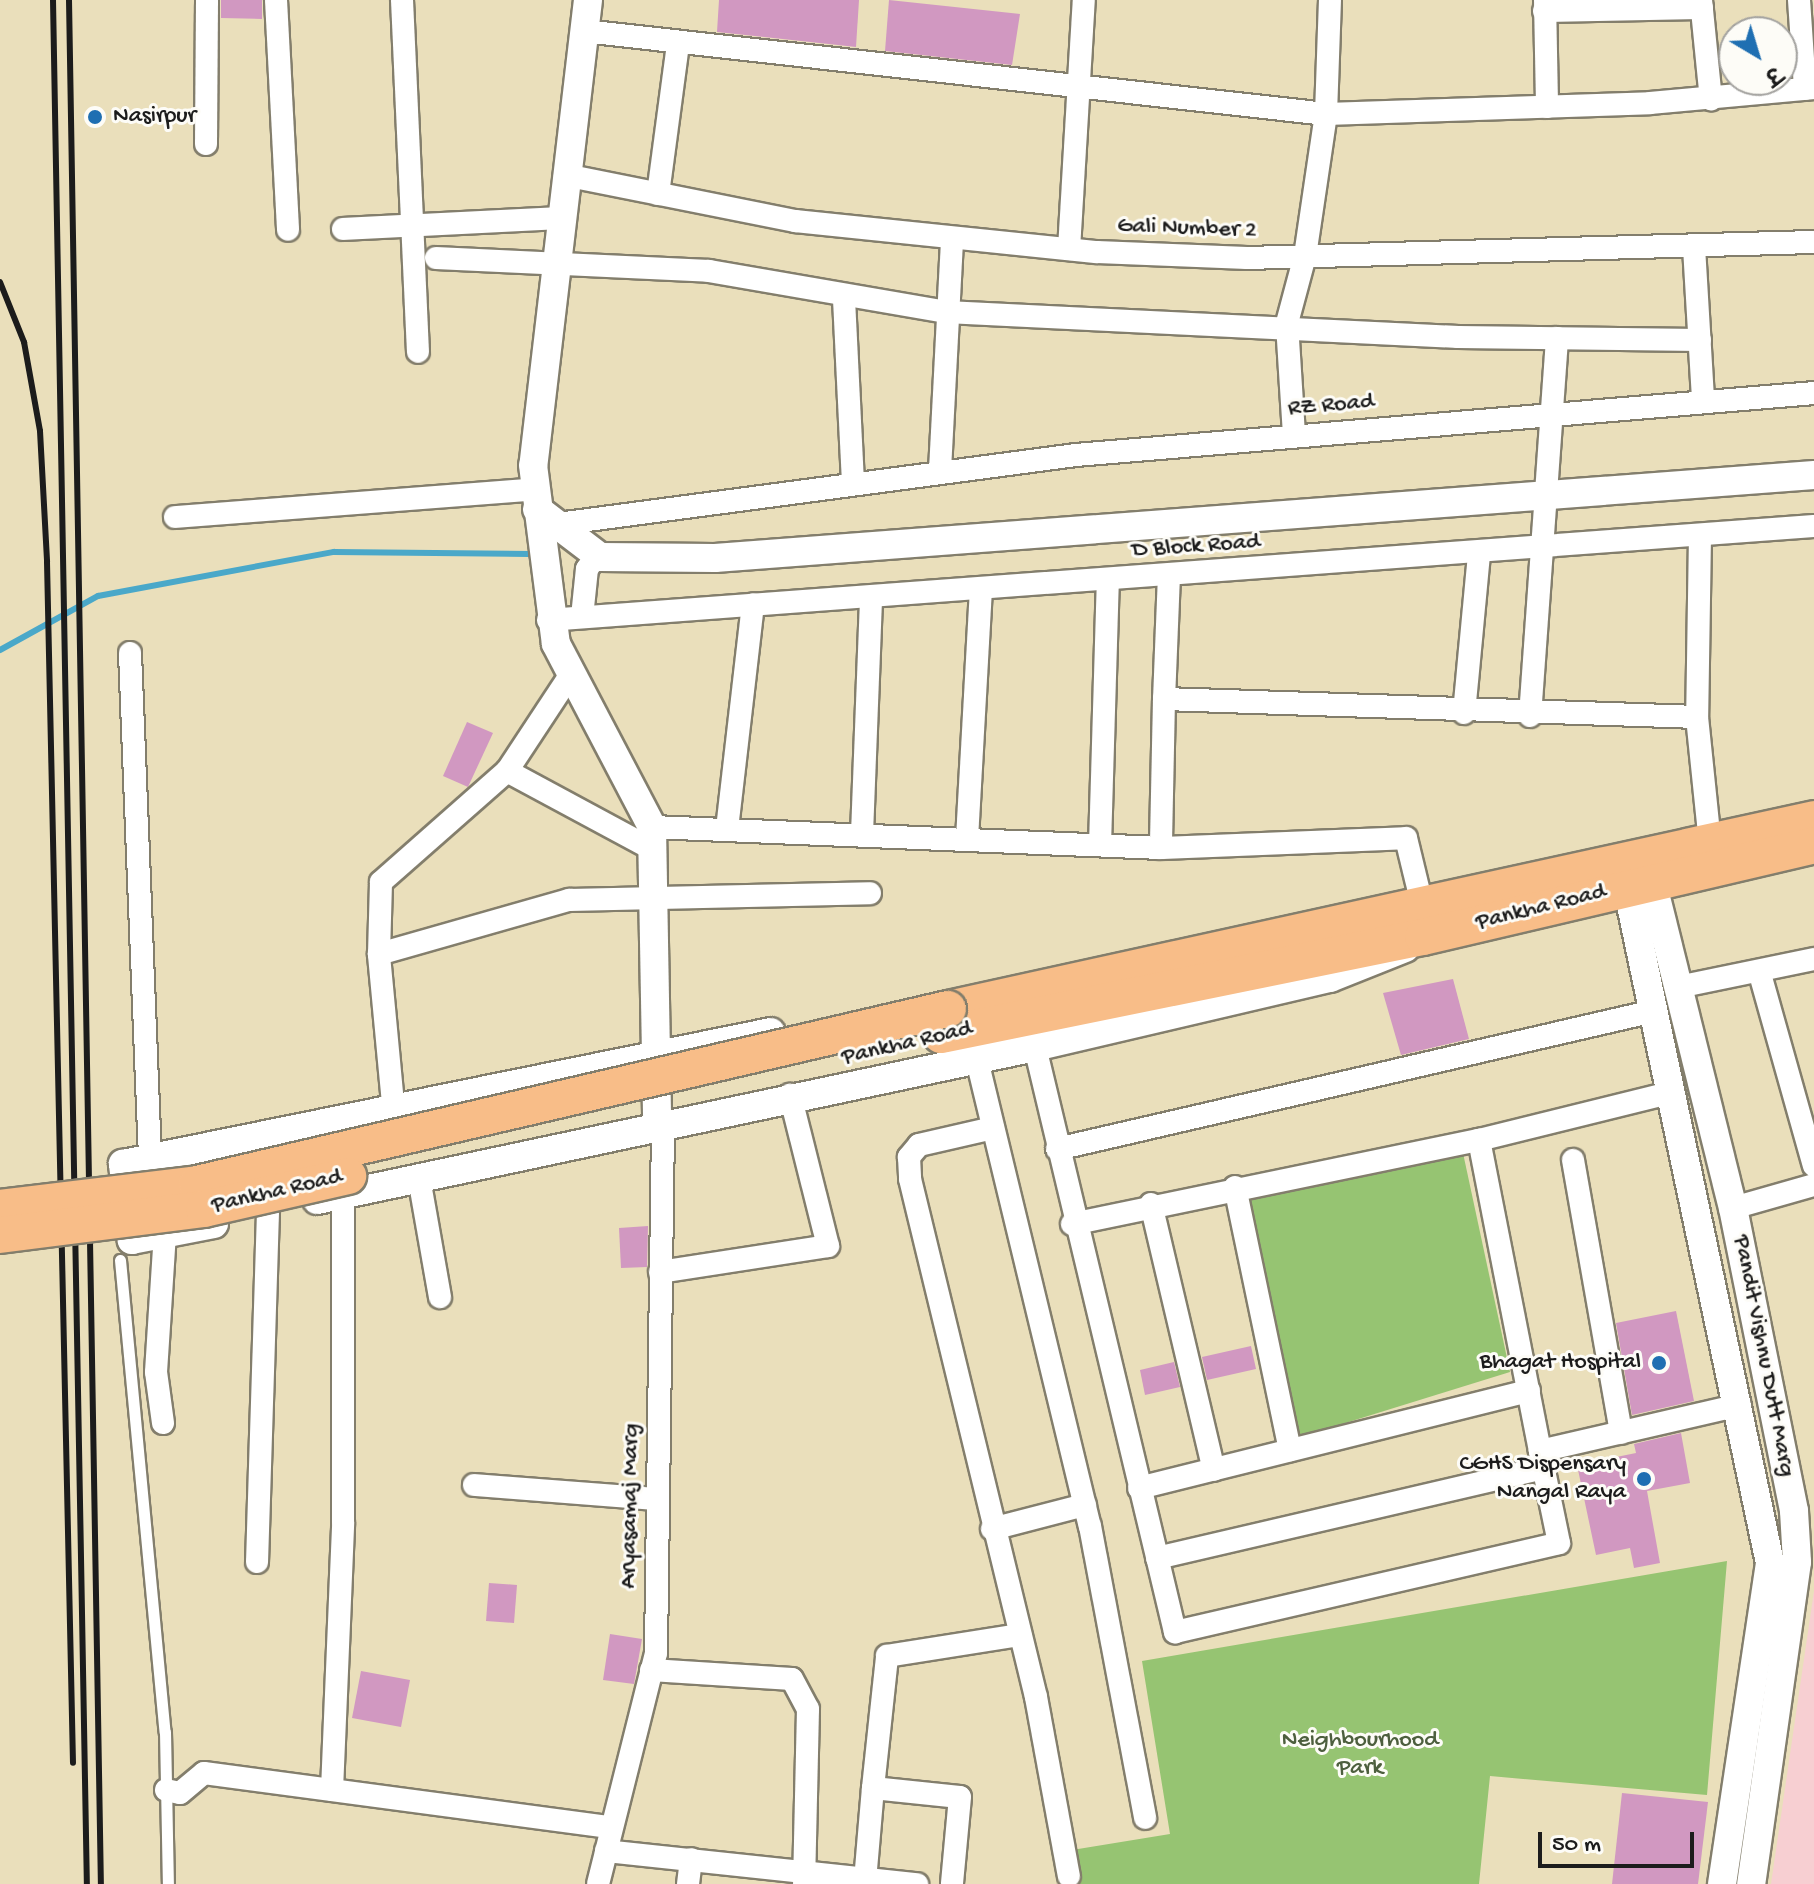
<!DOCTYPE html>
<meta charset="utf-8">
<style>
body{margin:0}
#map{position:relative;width:1814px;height:1884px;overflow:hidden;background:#eadfbb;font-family:"Gochi Hand","Playpen Sans Deva",sans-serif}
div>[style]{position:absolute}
.built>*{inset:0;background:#f7cfd2}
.green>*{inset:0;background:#96c472}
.stream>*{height:6px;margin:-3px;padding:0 3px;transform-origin:3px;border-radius:3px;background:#4aa8c9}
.building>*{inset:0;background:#d198c1}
.roads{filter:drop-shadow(2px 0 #837e6c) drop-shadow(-2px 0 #837e6c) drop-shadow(0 2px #837e6c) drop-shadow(0 -2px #837e6c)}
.service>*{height:11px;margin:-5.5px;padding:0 5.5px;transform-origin:5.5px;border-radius:5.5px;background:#fff}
.minor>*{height:22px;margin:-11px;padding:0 11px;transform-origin:11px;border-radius:11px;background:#fff}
.tertiary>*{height:28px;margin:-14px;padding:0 14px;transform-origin:14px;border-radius:14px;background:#fff}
.primary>*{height:36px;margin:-18px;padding:0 18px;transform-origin:18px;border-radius:18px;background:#f8bd88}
.rail>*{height:6px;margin:-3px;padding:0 3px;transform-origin:3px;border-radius:3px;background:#1c1c1c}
.bridges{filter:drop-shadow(2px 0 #837e6c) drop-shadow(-2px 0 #837e6c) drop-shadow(0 2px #837e6c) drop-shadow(0 -2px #837e6c)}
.primary-bridge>*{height:36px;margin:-18px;padding:0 18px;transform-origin:18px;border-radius:18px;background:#f8bd88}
.dots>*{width:22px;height:22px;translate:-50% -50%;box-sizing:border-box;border:4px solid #fdfcf7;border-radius:50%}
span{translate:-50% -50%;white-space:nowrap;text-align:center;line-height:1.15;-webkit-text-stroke:6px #fdfcf7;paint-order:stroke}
.poi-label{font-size:24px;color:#1c1c1c}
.left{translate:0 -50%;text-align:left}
.right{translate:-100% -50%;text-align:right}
.street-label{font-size:24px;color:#1c1c1c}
.park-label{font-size:24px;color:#4d5f3e}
.north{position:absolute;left:1718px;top:16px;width:80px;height:80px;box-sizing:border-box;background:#fdfcf7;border:2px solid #a3a29f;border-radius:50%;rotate:142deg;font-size:22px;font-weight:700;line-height:32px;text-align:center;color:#1c1c1c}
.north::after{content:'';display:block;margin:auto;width:28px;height:36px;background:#1f6fb2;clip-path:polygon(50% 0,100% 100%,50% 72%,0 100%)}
.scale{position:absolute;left:1538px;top:1832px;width:156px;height:36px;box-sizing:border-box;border:4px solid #1c1c1c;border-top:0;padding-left:10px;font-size:24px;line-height:28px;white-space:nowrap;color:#1c1c1c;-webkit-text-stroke:6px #fdfcf7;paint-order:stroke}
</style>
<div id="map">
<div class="built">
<i style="clip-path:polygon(1814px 1591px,1814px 1884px,1771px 1884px)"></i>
</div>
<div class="green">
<i style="clip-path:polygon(1463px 1153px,1510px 1372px,1297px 1438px,1249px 1196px)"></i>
<i style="clip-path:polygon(1727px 1561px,1707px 1795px,1490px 1776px,1479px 1884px,1078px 1884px,1072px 1850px,1170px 1834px,1142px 1661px)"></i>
</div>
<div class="stream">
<i style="left:0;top:650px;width:112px;rotate:-28.9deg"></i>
<i style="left:98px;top:596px;width:240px;rotate:-10.6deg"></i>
<i style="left:334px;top:552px;width:195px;rotate:0.6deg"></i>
</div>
<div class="building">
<i style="clip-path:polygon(221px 0,262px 0,262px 19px,221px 18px)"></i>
<i style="clip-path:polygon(719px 0,859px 0,856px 47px,717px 32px)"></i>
<i style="clip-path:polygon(889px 0,1020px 14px,1012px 65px,885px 51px)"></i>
<i style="clip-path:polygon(467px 722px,493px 733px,468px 787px,443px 776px)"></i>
<i style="clip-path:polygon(1453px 979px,1469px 1039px,1401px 1055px,1383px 993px)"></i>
<i style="clip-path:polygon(648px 1226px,647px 1267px,621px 1268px,619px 1228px)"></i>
<i style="clip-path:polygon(1676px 1311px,1694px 1401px,1632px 1415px,1616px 1323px)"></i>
<i style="clip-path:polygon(1251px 1346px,1256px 1369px,1207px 1380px,1202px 1357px)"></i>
<i style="clip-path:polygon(1174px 1362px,1180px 1387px,1145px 1395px,1140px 1370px)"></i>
<i style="clip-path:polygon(1681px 1433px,1690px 1483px,1647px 1491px,1660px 1563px,1634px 1568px,1630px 1548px,1596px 1555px,1577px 1465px,1636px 1453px,1634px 1444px)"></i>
<i style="clip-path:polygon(489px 1583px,517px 1585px,514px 1623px,486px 1621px)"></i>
<i style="clip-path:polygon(610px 1634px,642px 1639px,634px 1684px,603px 1680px)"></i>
<i style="clip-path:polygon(361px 1671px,410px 1680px,401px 1727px,352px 1718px)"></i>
<i style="clip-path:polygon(1622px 1793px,1708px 1802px,1698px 1884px,1612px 1884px)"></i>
</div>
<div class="roads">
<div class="service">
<i style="left:120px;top:1260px;width:474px;rotate:84.6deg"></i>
<i style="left:165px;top:1732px;width:152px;rotate:88.9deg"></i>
</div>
<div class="minor">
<i style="left:276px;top:0;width:230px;rotate:87deg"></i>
<i style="left:402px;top:0;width:352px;rotate:87.4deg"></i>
<i style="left:1545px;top:0;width:107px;rotate:88.9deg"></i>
<i style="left:1701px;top:0;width:100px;rotate:84.3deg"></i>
<i style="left:1799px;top:0;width:89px;rotate:86.1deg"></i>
<i style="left:1544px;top:11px;width:158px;rotate:-1.1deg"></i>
<i style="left:584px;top:31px;width:747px;rotate:6.38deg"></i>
<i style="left:1326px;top:114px;width:324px;rotate:-1.9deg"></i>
<i style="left:1650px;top:103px;width:165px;rotate:-5.2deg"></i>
<i style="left:206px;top:144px;width:144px;rotate:-89.6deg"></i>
<i style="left:565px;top:175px;width:235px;rotate:11.3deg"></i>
<i style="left:795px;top:221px;width:304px;rotate:5.9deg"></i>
<i style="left:1097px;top:252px;width:150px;rotate:2.3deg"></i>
<i style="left:1247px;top:258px;width:567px;rotate:-1.62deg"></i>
<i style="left:658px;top:194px;width:151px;rotate:-82.4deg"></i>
<i style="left:343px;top:229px;width:217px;rotate:-2.9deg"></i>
<i style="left:1694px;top:247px;width:153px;rotate:86.6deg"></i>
<i style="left:1069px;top:249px;width:249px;rotate:-86.6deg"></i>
<i style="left:436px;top:258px;width:273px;rotate:2.7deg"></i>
<i style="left:709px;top:271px;width:241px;rotate:9.8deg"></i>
<i style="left:946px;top:312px;width:513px;rotate:2.8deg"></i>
<i style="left:1458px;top:337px;width:242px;rotate:0.7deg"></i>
<i style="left:844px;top:299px;width:184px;rotate:87.2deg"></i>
<i style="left:1294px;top:435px;width:112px;rotate:-93.6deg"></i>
<i style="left:1287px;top:323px;width:69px;rotate:-75deg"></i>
<i style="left:1305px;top:256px;width:144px;rotate:-81.6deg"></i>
<i style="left:1326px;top:114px;width:114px;rotate:-88deg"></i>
<i style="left:940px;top:470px;width:229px;rotate:-87deg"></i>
<i style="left:175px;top:517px;width:361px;rotate:-4.4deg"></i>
<i style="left:558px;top:524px;width:523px;rotate:-7.59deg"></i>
<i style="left:1076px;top:455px;width:741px;rotate:-4.8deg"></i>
<i style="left:1700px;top:535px;width:182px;rotate:90.9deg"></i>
<i style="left:1697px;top:717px;width:126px;rotate:84.1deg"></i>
<i style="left:1169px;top:575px;width:124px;rotate:92.3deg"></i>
<i style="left:1164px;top:699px;width:533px;rotate:1.93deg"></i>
<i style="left:582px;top:617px;width:48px;rotate:-84.1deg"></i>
<i style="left:587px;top:569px;width:17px;rotate:-54deg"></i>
<i style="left:548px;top:620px;width:1269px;rotate:-4.25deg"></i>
<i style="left:130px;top:653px;width:505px;rotate:87.73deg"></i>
<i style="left:1164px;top:699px;width:149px;rotate:91.2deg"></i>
<i style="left:1161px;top:848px;width:245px;rotate:-2.3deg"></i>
<i style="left:1406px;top:838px;width:68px;rotate:76.4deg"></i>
<i style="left:1464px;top:713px;width:161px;rotate:-84.6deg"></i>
<i style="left:1530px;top:716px;width:379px;rotate:-85.9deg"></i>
<i style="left:507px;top:771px;width:167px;rotate:28.3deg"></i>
<i style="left:652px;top:827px;width:509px;rotate:2.36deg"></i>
<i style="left:727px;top:829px;width:226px;rotate:-83.4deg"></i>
<i style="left:862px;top:834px;width:237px;rotate:-87.8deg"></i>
<i style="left:967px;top:839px;width:250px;rotate:-86.8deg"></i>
<i style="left:1100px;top:845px;width:265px;rotate:-88.3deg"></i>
<i style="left:379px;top:954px;width:198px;rotate:-15.9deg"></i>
<i style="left:569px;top:900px;width:301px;rotate:-1.3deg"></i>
<i style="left:1760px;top:974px;width:199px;rotate:74.3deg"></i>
<i style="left:1678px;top:987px;width:139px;rotate:-11.6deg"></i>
<i style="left:1035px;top:1047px;width:602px;rotate:76.54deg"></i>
<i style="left:1175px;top:1632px;width:394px;rotate:-13deg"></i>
<i style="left:1559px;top:1543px;width:94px;rotate:-101.7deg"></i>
<i style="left:1540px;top:1451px;width:205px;rotate:-13deg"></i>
<i style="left:977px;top:1060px;width:480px;rotate:76.4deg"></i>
<i style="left:1090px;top:1526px;width:297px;rotate:79.3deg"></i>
<i style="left:394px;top:1114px;width:161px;rotate:-95.4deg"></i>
<i style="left:379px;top:954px;width:72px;rotate:-88.4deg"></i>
<i style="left:381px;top:882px;width:168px;rotate:-41.4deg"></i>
<i style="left:507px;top:771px;width:113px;rotate:-56.6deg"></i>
<i style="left:993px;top:1128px;width:76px;rotate:167.1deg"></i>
<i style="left:919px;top:1145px;width:16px;rotate:130deg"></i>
<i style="left:909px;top:1157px;width:22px;rotate:87deg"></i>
<i style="left:910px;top:1179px;width:533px;rotate:76.33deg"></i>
<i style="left:1036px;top:1697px;width:182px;rotate:79.6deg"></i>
<i style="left:1479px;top:1140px;width:317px;rotate:78.9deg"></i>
<i style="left:1057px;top:1149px;width:613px;rotate:-13.02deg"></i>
<i style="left:1573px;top:1160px;width:277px;rotate:80deg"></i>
<i style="left:419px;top:1178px;width:121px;rotate:80deg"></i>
<i style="left:1235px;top:1187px;width:269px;rotate:78.2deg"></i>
<i style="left:1151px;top:1204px;width:273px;rotate:76.7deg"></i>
<i style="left:1733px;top:1208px;width:84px;rotate:-15.9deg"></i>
<i style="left:1072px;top:1224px;width:416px;rotate:-11.7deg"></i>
<i style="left:1479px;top:1140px;width:200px;rotate:-13.9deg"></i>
<i style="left:660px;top:1272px;width:170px;rotate:-8.8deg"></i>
<i style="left:828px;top:1246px;width:156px;rotate:-104.1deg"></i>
<i style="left:163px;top:1423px;width:51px;rotate:-97.8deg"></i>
<i style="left:156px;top:1372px;width:139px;rotate:-86.3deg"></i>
<i style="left:474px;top:1485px;width:181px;rotate:4.4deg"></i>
<i style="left:1139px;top:1488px;width:402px;rotate:-14deg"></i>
<i style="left:992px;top:1529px;width:96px;rotate:-14.5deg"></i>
<i style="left:1157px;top:1558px;width:397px;rotate:-13.1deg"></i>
<i style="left:257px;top:1562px;width:351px;rotate:-88.2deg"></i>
<i style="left:651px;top:1670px;width:141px;rotate:3.7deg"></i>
<i style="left:792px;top:1679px;width:34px;rotate:62deg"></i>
<i style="left:808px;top:1709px;width:175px;rotate:91.3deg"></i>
<i style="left:873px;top:1788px;width:133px;rotate:-83.9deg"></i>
<i style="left:887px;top:1656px;width:135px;rotate:-9deg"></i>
<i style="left:166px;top:1790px;width:14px;rotate:12deg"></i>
<i style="left:180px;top:1793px;width:31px;rotate:-40deg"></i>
<i style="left:204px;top:1773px;width:411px;rotate:7.6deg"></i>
<i style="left:332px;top:1790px;width:268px;rotate:-87.6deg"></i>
<i style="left:343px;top:1522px;width:327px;rotate:-90deg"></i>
<i style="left:606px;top:1851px;width:313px;rotate:6.1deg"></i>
<i style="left:865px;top:1881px;width:93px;rotate:-85.1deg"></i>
<i style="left:873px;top:1788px;width:87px;rotate:5.9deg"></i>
<i style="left:960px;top:1797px;width:87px;rotate:95.3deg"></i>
<i style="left:598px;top:1884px;width:238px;rotate:-75.9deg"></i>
<i style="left:656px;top:1653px;width:530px;rotate:-89.24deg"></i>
<i style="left:688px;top:1884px;width:25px;rotate:-83deg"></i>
</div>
<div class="tertiary">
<i style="left:588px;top:0;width:468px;rotate:96.7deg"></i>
<i style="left:533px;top:465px;width:180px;rotate:82.7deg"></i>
<i style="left:556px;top:644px;width:207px;rotate:62.3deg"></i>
<i style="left:652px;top:827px;width:298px;rotate:89deg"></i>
<i style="left:537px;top:509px;width:79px;rotate:37.3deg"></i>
<i style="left:600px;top:557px;width:115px;rotate:0.5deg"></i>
<i style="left:715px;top:558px;width:1102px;rotate:-4.32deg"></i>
<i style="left:1648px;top:865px;width:353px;rotate:76.1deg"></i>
<i style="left:1733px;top:1208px;width:309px;rotate:78.6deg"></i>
<i style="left:1794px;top:1511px;width:51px;rotate:86.6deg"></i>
<i style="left:1797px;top:1562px;width:325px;rotate:98.1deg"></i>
<i style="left:1624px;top:872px;width:706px;rotate:78.07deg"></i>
<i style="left:1770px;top:1563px;width:325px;rotate:98.5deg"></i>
<i style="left:317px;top:1200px;width:734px;rotate:-12.03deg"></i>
<i style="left:1035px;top:1047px;width:303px;rotate:-13.2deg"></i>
<i style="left:1330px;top:978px;width:81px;rotate:-21.8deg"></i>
<i style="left:214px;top:1224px;width:84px;rotate:169deg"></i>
<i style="left:132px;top:1240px;width:77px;rotate:-96.8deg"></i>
<i style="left:123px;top:1164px;width:661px;rotate:-11.51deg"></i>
</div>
<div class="primary">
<i style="left:948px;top:1009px;width:887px;rotate:-12.37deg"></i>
<i style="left:941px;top:1035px;width:492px;rotate:-11.5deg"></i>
<i style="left:1423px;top:937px;width:402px;rotate:-13.2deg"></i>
</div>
</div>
<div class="rail">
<i style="left:53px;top:0;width:1884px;rotate:88.97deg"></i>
<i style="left:69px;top:0;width:1884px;rotate:89.03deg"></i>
<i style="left:0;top:282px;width:65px;rotate:68.2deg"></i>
<i style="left:24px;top:342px;width:90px;rotate:79.8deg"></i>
<i style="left:40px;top:431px;width:131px;rotate:86.9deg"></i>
<i style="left:47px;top:562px;width:1201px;rotate:88.76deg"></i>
</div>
<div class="bridges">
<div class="primary-bridge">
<i style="left:0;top:1208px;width:198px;rotate:-6.9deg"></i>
<i style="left:197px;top:1184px;width:771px;rotate:-13.12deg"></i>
<i style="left:0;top:1235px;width:206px;rotate:-7.3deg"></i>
<i style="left:204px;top:1209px;width:148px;rotate:-12.9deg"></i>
</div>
</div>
<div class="dots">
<i style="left:95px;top:117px;background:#1f6fb2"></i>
<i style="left:1659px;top:1363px;background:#1f6fb2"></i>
<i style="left:1644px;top:1479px;background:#1f6fb2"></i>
</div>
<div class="poi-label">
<span class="left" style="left:113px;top:117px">Nasirpur</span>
<span class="right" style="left:1641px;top:1363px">Bhagat Hospital</span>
<span class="right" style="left:1626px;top:1479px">CGHS Dispensary<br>Nangal Raya</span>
</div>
<div class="street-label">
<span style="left:1187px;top:229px;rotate:2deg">Gali Number 2</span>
<span style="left:1331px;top:406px;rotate:-5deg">RZ Road</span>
<span style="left:1196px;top:547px;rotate:-4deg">D Block Road</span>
<span style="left:1541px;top:908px;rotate:-14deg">Pankha Road</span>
<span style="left:907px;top:1044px;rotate:-13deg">Pankha Road</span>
<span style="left:277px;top:1192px;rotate:-13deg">Pankha Road</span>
<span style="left:1763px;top:1356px;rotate:79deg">Pandit Vishnu Dutt Marg</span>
<span style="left:631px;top:1506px;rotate:-89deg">Aryasamaj Marg</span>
</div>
<div class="park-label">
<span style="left:1360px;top:1755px">Neighbourhood<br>Park</span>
</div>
<div class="north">उ</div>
<div class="scale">50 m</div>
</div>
